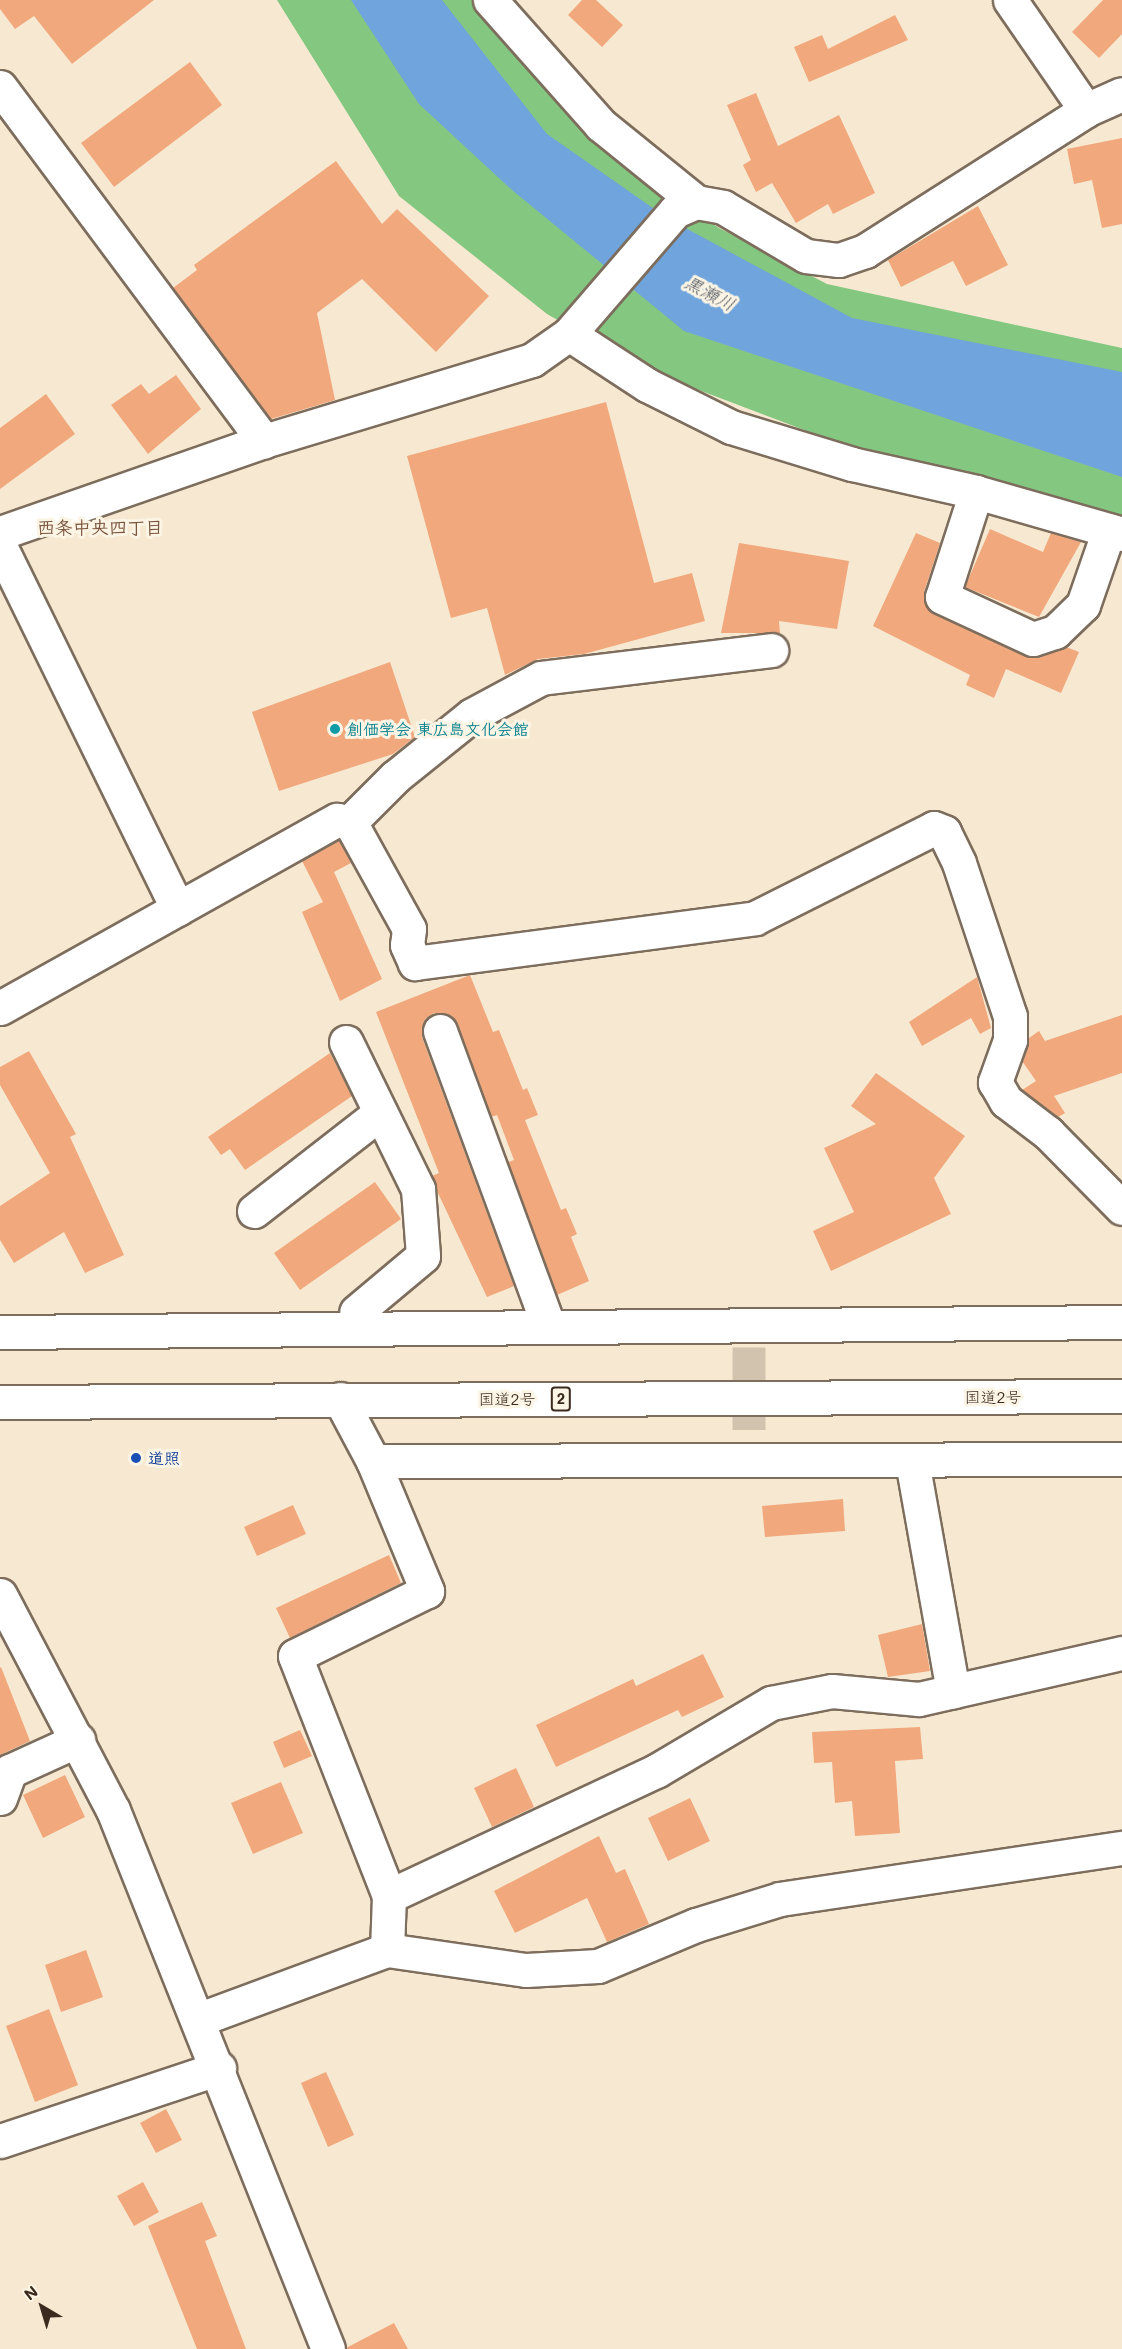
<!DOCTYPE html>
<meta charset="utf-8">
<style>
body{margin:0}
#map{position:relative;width:1122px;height:2349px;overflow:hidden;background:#f7e9d1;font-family:Mali,"Klee One",sans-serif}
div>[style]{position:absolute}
.green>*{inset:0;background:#84c780}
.water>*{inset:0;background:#70a4dc}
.building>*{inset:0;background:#f1a87d}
.minor-tunnel>*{height:33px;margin-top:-16.5px;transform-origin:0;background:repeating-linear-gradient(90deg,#d1c3ad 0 33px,transparent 0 49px)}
.roads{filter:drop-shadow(2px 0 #7d6d5d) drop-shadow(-2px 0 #7d6d5d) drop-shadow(0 2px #7d6d5d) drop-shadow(0 -2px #7d6d5d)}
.minor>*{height:33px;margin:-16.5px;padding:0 16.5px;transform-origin:16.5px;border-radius:16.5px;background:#fff}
.highway>*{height:33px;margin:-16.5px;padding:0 16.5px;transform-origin:16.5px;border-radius:16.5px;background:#fff}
.dots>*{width:16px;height:16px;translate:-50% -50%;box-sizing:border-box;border:3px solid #fcf5e5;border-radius:50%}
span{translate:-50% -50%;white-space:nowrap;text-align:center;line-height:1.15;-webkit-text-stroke:6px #fcf5e5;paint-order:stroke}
.shield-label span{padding:2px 4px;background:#fcf5e5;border:2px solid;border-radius:4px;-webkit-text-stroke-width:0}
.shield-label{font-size:15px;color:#3b2a1e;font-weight:700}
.culture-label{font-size:16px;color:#0d838f;font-weight:700}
.left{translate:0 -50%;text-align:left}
.street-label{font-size:16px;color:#3b2a1e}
.transit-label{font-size:16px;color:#164399;font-weight:700}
.water-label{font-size:18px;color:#4e5560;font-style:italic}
.neighbourhood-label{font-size:18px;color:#7b563f;font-weight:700}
.north{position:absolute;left:12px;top:2277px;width:60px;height:60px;-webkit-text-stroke:4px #fcf5e5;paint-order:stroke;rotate:322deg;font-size:16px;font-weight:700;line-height:24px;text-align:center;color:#3b2a1e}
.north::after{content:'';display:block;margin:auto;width:21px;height:27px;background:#3b2a1e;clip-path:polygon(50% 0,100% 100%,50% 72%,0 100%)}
</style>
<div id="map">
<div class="green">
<i style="clip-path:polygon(277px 0,474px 0,657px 186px,719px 228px,827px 284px,1122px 348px,1122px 520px,820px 436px,641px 368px,547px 314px,399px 196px)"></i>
</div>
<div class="water">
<i style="clip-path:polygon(351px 0,442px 0,547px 134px,667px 218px,852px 318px,1122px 372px,1122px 477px,684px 331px,512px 190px,419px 104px)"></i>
</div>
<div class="building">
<i style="clip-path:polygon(0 0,154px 0,72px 64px,34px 16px,15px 29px,0 9px)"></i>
<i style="clip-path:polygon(582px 0,596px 0,623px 25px,602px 47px,568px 15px)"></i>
<i style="clip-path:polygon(1103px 0,1122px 0,1122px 34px,1099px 58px,1072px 32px)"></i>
<i style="clip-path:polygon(895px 15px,908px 40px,809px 82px,794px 47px,822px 35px,828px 49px)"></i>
<i style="clip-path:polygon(190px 62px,222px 105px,114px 187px,81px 143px)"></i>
<i style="clip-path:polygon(756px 93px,778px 146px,839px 115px,875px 193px,833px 214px,828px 204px,796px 223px,772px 183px,756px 192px,743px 165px,751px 160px,727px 105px)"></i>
<i style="clip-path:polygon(1122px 138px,1122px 224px,1102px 228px,1092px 180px,1074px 184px,1067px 149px)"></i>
<i style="clip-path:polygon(336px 161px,382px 224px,397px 209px,489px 296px,436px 352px,362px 279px,317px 313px,335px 400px,271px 419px,173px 288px,197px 270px,194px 265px)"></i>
<i style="clip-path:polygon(978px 206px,1008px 265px,966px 286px,953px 261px,901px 287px,888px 260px)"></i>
<i style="clip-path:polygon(176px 375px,201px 409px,148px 454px,111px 405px,141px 384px,149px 394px)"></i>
<i style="clip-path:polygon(46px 394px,75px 434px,0 489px,0 428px)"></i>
<i style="clip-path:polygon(606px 402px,654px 583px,692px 573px,705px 621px,584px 654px,538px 659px,505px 675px,487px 608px,451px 618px,407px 456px)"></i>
<i style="clip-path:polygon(990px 529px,1043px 552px,1051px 533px,1081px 542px,1039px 617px,965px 587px)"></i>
<i style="clip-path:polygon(916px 533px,940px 543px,924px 592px,928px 609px,1025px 656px,1066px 647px,1079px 652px,1061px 693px,1006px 669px,994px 698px,966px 685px,970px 675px,873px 626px)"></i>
<i style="clip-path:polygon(739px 543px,849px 561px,837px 629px,779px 621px,780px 633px,721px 633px)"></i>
<i style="clip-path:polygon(390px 662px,415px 737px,393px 754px,279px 791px,252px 712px)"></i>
<i style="clip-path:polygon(339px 840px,351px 863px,334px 872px,382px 979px,340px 1001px,302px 912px,323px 902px,302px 861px)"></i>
<i style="clip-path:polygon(470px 975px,493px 1032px,499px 1030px,523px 1090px,527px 1088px,538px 1115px,525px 1120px,561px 1210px,566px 1208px,577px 1234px,571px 1237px,589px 1281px,557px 1295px,508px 1162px,514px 1160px,497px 1115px,491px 1117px,457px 1024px,452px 1016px,434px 1013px,425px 1019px,422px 1037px,514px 1286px,487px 1297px,437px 1191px,432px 1176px,439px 1173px,376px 1012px)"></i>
<i style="clip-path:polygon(977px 977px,991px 1028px,980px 1034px,971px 1018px,922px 1046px,909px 1022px)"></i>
<i style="clip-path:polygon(1122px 1015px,1122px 1073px,1054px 1096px,1065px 1113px,1058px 1117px,1022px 1090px,1036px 1081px,1022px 1061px,1029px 1038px,1039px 1031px,1045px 1041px)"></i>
<i style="clip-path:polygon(29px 1051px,76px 1134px,70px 1137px,124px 1255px,85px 1273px,64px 1232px,14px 1263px,0 1240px,0 1206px,50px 1173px,0 1085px,0 1067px)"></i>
<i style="clip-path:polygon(330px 1053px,352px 1096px,245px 1170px,230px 1149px,221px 1155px,208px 1137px)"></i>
<i style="clip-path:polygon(876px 1073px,965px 1136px,934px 1178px,951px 1214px,831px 1271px,813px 1231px,854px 1212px,824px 1148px,876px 1124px,851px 1106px)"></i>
<i style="clip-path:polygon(375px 1182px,401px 1219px,300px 1290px,274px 1253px)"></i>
<i style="clip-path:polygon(843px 1499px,845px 1531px,765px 1537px,762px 1506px)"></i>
<i style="clip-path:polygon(293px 1505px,306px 1534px,257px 1556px,244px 1527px)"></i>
<i style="clip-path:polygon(389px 1555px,401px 1583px,290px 1638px,276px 1608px)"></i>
<i style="clip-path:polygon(922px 1624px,930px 1671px,888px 1677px,878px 1635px)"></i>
<i style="clip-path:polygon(703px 1654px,724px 1697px,682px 1717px,678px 1710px,556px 1767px,536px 1725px,633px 1679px,636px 1686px)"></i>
<i style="clip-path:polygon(1px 1667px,30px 1741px,0 1755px,0 1668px)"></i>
<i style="clip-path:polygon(920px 1727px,923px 1759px,895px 1761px,900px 1833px,855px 1836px,852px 1801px,835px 1803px,832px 1762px,814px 1763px,812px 1732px)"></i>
<i style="clip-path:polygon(300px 1730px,312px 1756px,284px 1768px,273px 1742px)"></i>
<i style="clip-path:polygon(516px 1768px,534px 1807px,492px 1827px,474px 1788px)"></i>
<i style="clip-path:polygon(65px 1775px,85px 1817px,43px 1838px,23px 1795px)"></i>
<i style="clip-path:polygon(281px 1782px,303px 1833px,253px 1854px,231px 1803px)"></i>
<i style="clip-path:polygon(690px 1798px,710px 1841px,668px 1861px,648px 1818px)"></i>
<i style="clip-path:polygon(599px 1836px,616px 1873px,625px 1869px,649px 1924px,607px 1942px,587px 1898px,515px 1933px,494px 1891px)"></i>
<i style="clip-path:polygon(86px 1950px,103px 1997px,61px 2012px,45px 1965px)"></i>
<i style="clip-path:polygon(49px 2009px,78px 2085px,35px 2102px,6px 2026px)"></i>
<i style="clip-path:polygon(326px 2072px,354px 2135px,328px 2147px,301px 2083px)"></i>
<i style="clip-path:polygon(166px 2109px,182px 2140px,156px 2153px,140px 2123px)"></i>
<i style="clip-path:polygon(143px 2182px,159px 2212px,134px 2226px,117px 2196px)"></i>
<i style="clip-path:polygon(202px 2202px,217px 2236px,205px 2241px,246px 2349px,197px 2349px,148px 2226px)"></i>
<i style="clip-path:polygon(394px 2323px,408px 2349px,346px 2349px,346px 2348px)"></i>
</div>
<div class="minor-tunnel">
<i style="left:749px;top:1347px;width:98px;rotate:90deg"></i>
</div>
<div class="roads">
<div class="minor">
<i style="left:490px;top:0;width:167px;rotate:48.4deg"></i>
<i style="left:601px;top:125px;width:122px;rotate:39deg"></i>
<i style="left:1010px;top:0;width:134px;rotate:55.4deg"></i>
<i style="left:0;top:87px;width:442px;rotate:53.3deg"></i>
<i style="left:569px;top:334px;width:93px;rotate:33.2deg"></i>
<i style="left:647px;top:385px;width:94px;rotate:26.6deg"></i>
<i style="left:731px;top:427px;width:127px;rotate:17deg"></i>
<i style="left:852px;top:464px;width:127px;rotate:12.7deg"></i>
<i style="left:976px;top:492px;width:152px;rotate:16deg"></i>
<i style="left:976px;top:492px;width:110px;rotate:107.9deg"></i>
<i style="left:942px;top:597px;width:100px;rotate:24.8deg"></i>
<i style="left:1033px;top:639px;width:23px;rotate:-18deg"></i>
<i style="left:1055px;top:632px;width:39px;rotate:-44deg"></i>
<i style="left:1083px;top:605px;width:79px;rotate:-70.9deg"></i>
<i style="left:0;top:533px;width:280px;rotate:-19.2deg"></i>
<i style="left:264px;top:441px;width:280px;rotate:-16.8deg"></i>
<i style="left:532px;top:360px;width:45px;rotate:-35.1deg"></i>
<i style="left:569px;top:334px;width:162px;rotate:-49.2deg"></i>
<i style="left:675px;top:211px;width:23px;rotate:-23deg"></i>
<i style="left:696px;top:202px;width:27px;rotate:10deg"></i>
<i style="left:723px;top:207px;width:96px;rotate:30.6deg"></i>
<i style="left:806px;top:256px;width:33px;rotate:7deg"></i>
<i style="left:839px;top:260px;width:28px;rotate:-19deg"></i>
<i style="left:865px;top:251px;width:262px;rotate:-32.5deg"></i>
<i style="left:1086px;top:110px;width:39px;rotate:-24deg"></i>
<i style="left:0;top:546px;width:404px;rotate:63.9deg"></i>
<i style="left:350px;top:822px;width:64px;rotate:-45deg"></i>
<i style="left:395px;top:777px;width:99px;rotate:-38.8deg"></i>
<i style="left:472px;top:715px;width:78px;rotate:-28.2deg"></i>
<i style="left:541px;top:678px;width:232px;rotate:-6.9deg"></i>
<i style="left:0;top:1008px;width:386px;rotate:-29.2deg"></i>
<i style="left:337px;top:820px;width:13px;rotate:9deg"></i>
<i style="left:350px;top:822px;width:122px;rotate:61.1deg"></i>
<i style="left:409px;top:929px;width:16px;rotate:97deg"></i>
<i style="left:407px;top:945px;width:20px;rotate:66deg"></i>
<i style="left:415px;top:963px;width:343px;rotate:-7.5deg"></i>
<i style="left:755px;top:918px;width:200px;rotate:-26.7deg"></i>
<i style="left:934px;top:828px;width:11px;rotate:22deg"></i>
<i style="left:944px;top:832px;width:34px;rotate:64deg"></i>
<i style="left:959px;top:863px;width:161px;rotate:71.6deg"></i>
<i style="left:1010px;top:1016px;width:24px;rotate:90deg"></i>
<i style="left:1010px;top:1040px;width:45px;rotate:109.7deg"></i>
<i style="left:995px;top:1082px;width:22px;rotate:60deg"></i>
<i style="left:1006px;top:1101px;width:53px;rotate:37.3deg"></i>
<i style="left:1048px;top:1133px;width:105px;rotate:45.4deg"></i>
<i style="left:440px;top:1031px;width:313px;rotate:69.8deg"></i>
<i style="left:346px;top:1042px;width:164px;rotate:63.9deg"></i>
<i style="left:418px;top:1189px;width:67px;rotate:85.7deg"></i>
<i style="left:423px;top:1256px;width:87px;rotate:140.1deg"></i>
<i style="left:254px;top:1211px;width:160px;rotate:-37.9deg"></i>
<i style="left:0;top:1332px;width:1122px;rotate:-0.51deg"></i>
<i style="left:340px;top:1399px;width:70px;rotate:62deg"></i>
<i style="left:373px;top:1461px;width:749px;rotate:-0.15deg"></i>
<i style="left:373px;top:1461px;width:141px;rotate:67.4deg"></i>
<i style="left:427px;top:1591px;width:147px;rotate:153.8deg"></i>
<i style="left:295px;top:1656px;width:258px;rotate:68.6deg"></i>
<i style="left:912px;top:1461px;width:234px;rotate:79.9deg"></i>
<i style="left:0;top:1595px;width:243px;rotate:62.3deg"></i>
<i style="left:113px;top:1810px;width:580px;rotate:68.25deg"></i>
<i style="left:0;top:1798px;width:29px;rotate:-70deg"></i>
<i style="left:10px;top:1771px;width:75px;rotate:-24.5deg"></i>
<i style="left:387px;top:1950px;width:54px;rotate:-87.9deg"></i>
<i style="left:389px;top:1896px;width:295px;rotate:-25.1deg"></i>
<i style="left:656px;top:1771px;width:134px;rotate:-30.6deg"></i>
<i style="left:771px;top:1703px;width:62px;rotate:-11.1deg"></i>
<i style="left:832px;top:1691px;width:87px;rotate:5.3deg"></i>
<i style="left:919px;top:1699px;width:208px;rotate:-12.8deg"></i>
<i style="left:200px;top:2019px;width:199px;rotate:-20.3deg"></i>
<i style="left:387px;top:1950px;width:140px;rotate:8.2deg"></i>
<i style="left:526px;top:1970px;width:72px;rotate:-3.2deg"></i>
<i style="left:598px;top:1966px;width:106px;rotate:-22.7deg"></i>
<i style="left:696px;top:1925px;width:88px;rotate:-17.2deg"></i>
<i style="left:780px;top:1899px;width:346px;rotate:-8.5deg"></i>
<i style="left:0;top:2141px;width:231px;rotate:-18.4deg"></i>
</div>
<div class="highway">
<i style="left:0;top:1402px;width:1122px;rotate:-0.31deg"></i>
</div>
</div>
<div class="dots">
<i style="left:335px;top:729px;background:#0f9aa8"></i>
<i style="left:136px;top:1458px;background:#1a4fb4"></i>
</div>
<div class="shield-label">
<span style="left:561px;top:1399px">2</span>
</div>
<div class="culture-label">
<span class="left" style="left:347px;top:729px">創価学会 東広島文化会館</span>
</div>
<div class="street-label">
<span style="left:993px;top:1397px">国道2号</span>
<span style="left:507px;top:1399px">国道2号</span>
</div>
<div class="transit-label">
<span class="left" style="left:148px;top:1458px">道照</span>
</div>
<div class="water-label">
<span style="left:710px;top:293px;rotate:28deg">黒瀬川</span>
</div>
<div class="neighbourhood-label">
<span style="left:100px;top:527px">西条中央四丁目</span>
</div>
<div class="north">N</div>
</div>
